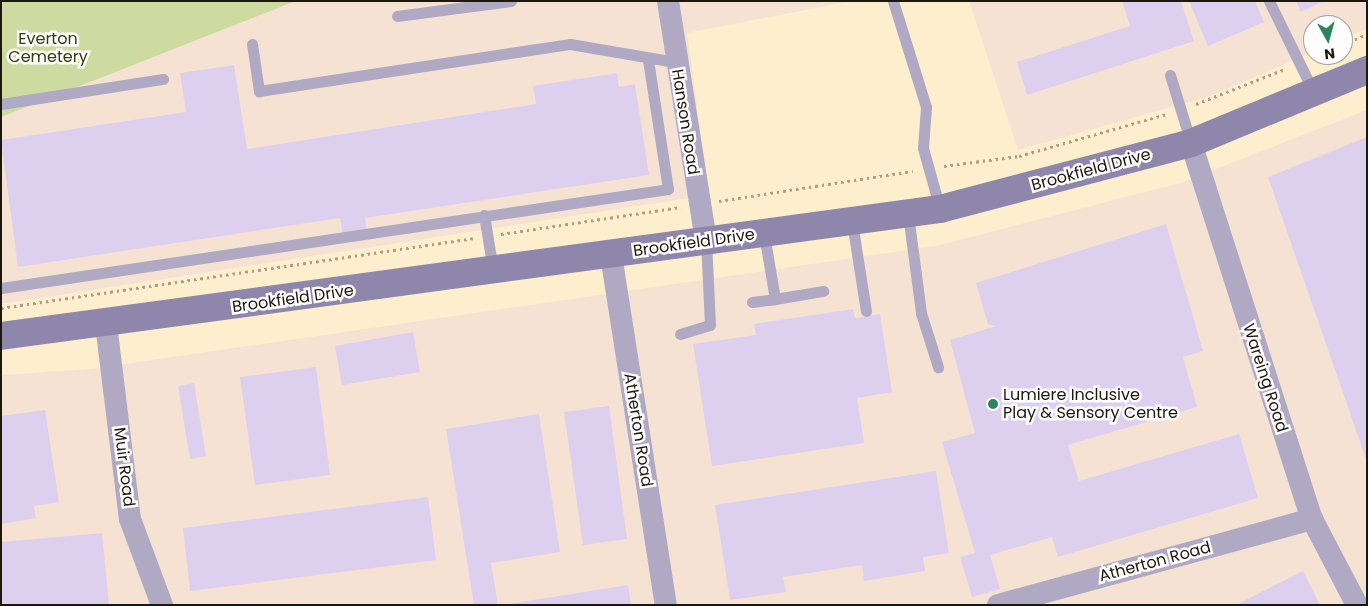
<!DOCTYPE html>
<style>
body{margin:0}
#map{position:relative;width:1368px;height:606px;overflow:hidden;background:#fdefce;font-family:Poppins,sans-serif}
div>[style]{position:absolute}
.industrial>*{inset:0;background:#f6e2d3}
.green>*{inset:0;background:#cedba0}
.building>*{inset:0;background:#ddd0ef}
.path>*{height:3px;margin-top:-1.5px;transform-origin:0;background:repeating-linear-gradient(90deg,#a99e86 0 2.5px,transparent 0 6.5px)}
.lane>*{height:11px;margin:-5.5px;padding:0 5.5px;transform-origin:5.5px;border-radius:5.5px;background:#afa9c3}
.street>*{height:22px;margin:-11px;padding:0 11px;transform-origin:11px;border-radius:11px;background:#afa9c3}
.secondary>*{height:28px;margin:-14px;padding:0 14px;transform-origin:14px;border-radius:14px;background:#8f86ac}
.dots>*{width:14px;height:14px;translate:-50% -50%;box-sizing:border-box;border:2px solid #fdfdfd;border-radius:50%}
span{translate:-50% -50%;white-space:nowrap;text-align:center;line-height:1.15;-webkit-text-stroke:5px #fdfdfd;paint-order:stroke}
.park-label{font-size:16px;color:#343c0b}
.street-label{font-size:16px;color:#1d180d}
.poi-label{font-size:16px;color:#1d180d}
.left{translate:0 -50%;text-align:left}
.frame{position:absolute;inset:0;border:2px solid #1d180d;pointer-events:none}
.north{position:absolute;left:1303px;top:15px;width:50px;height:50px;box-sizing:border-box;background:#fdfdfd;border:1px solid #a3a19d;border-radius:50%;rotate:173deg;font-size:14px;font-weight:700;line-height:20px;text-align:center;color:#1d180d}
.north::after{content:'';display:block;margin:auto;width:18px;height:22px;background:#2a865c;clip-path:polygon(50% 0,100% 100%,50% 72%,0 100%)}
</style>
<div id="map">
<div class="industrial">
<i style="clip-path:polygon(296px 1px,852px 1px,687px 33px,709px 195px,1px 304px,1px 117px)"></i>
<i style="clip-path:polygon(969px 1px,1367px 1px,1367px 29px,1343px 39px,1343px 25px,1313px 25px,1313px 52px,1208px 97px,1018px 150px)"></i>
<i style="clip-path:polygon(1367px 110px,1367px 605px,1px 605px,1px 375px,90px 369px,935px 246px,1180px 183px)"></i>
</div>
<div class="green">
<i style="clip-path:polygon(1px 1px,296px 1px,1px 117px)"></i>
</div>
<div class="building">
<i style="clip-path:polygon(1122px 1px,1181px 1px,1194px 41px,1027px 95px,1017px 62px,1130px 26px)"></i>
<i style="clip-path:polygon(1189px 1px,1255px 1px,1264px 22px,1208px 46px)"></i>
<i style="clip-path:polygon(1296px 1px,1324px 1px,1301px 12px)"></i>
<i style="clip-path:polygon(234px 65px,247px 149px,536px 104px,533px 86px,617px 73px,619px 87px,635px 84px,649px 175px,365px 218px,368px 237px,344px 241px,340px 218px,18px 267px,1px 140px,186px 112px,180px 73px)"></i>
<i style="clip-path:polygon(1367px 137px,1367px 459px,1366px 459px,1268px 177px)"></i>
<i style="clip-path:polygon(1166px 224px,1203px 351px,1183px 357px,1197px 407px,1068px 445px,1079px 481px,1239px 434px,1258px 498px,1058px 557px,1052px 537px,990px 555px,1000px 589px,972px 597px,960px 557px,975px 553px,942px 442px,975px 433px,950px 340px,996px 326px,988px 324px,976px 283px)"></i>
<i style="clip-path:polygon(853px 309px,855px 318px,880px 314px,892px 392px,857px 398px,864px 443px,712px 466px,693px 344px,756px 335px,754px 324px)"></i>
<i style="clip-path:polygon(413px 332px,420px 372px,342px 385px,335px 346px)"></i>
<i style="clip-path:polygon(316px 367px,330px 475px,255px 485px,240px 377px)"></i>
<i style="clip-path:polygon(194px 383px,206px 456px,190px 459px,178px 386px)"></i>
<i style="clip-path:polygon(609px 406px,627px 539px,583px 545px,564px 412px)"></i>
<i style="clip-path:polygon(45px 410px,59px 502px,34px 506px,36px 518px,1px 524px,1px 416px)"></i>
<i style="clip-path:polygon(539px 414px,560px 552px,491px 563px,498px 605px,474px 605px,446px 429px)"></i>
<i style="clip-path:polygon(936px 471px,949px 553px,923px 557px,925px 571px,864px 581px,862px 565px,783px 577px,786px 592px,730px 600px,715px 505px)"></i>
<i style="clip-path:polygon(428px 497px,436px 560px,190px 591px,183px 528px)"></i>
<i style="clip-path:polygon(102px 533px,109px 605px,1px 605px,1px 542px)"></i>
<i style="clip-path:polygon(1303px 571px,1320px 605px,1236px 605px)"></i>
<i style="clip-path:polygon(628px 585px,631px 605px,508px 605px,508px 604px)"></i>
</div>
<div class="path">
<i style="left:1343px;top:45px;width:26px;rotate:-25deg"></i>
<i style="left:1196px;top:104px;width:96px;rotate:-21.5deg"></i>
<i style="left:944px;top:166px;width:76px;rotate:-7.6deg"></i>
<i style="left:1019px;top:156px;width:153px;rotate:-15.9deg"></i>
<i style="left:719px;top:201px;width:196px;rotate:-8.8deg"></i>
<i style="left:501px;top:234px;width:182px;rotate:-8.5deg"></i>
<i style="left:1px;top:308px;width:477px;rotate:-8.4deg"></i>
</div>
<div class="lane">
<i style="left:893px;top:1px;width:111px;rotate:72.7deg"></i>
<i style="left:926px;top:107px;width:41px;rotate:94.2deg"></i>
<i style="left:923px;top:148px;width:63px;rotate:74.4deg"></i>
<i style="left:1269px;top:1px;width:102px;rotate:63.9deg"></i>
<i style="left:397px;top:16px;width:115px;rotate:-7.5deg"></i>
<i style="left:252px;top:44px;width:48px;rotate:81.5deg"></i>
<i style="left:259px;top:91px;width:315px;rotate:-8.6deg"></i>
<i style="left:570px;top:44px;width:107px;rotate:9.7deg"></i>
<i style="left:1170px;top:75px;width:71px;rotate:72.8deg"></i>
<i style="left:1px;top:104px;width:164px;rotate:-8.8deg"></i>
<i style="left:908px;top:214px;width:100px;rotate:82.5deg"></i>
<i style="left:921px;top:313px;width:57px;rotate:72.5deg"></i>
<i style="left:484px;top:215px;width:56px;rotate:80.7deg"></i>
<i style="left:852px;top:222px;width:90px;rotate:81.1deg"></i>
<i style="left:764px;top:234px;width:66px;rotate:80.4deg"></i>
<i style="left:775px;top:299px;width:49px;rotate:-9.5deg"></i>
<i style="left:1px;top:288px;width:674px;rotate:-8.44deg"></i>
<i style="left:668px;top:189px;width:131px;rotate:-98.8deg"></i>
<i style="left:752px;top:302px;width:23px;rotate:-7deg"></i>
<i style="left:680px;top:334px;width:31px;rotate:-17deg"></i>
<i style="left:710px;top:325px;width:84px;rotate:-92.7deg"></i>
</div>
<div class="street">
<i style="left:668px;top:1px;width:243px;rotate:81deg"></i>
<i style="left:1191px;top:143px;width:395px;rotate:72.2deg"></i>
<i style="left:1312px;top:519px;width:97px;rotate:62.4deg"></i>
<i style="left:611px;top:255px;width:354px;rotate:81.1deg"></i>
<i style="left:106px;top:324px;width:196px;rotate:83deg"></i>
<i style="left:130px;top:519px;width:92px;rotate:69.6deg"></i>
<i style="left:998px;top:605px;width:326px;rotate:-15.3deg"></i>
</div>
<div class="secondary">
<i style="left:1px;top:336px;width:948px;rotate:-7.7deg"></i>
<i style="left:940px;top:209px;width:260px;rotate:-14.7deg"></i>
<i style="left:1191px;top:143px;width:191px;rotate:-22.5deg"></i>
</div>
<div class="dots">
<i style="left:993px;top:404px;background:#2a865c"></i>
</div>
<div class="park-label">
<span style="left:48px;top:48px">Everton<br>Cemetery</span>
</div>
<div class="street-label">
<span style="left:685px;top:122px;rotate:81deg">Hanson Road</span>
<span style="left:1091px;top:170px;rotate:-15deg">Brookfield Drive</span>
<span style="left:694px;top:243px;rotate:-8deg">Brookfield Drive</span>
<span style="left:293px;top:299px;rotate:-8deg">Brookfield Drive</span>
<span style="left:1265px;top:378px;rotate:72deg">Wareing Road</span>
<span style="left:638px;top:430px;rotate:81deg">Atherton Road</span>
<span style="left:124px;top:467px;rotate:83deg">Muir Road</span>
<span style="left:1155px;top:562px;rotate:-15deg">Atherton Road</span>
</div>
<div class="poi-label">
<span class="left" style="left:1003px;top:404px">Lumiere Inclusive<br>Play &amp; Sensory Centre</span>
</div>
<div class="frame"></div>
<div class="north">N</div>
</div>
